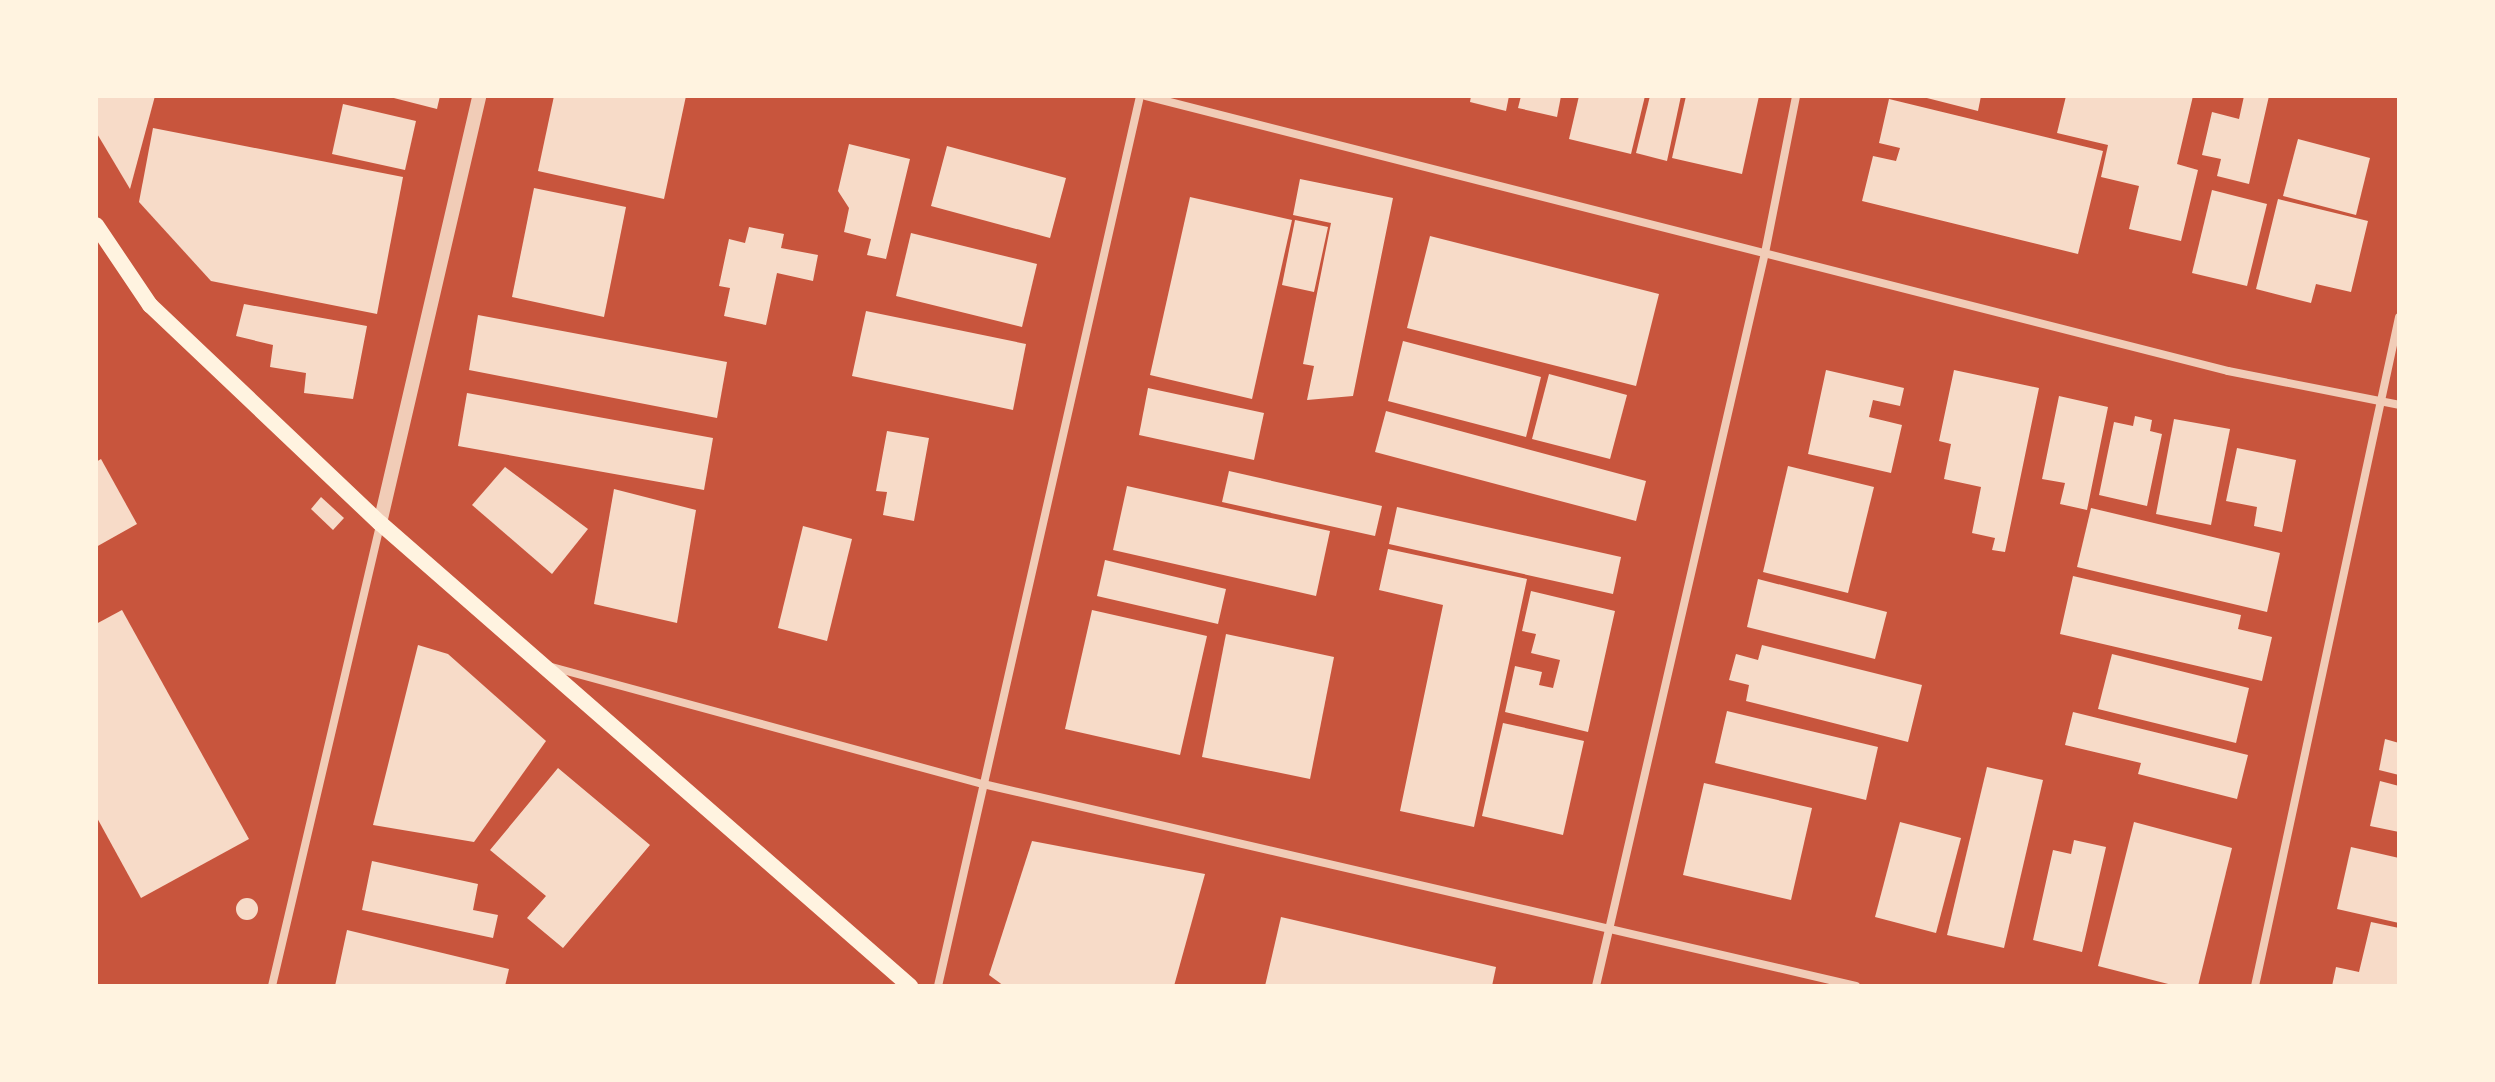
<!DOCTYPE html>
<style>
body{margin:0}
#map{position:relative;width:2495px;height:1082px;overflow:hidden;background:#c8553d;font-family:"DM Sans",sans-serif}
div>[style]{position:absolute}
.building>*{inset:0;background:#f7dbc8}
.round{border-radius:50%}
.minor>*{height:8px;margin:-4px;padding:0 4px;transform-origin:4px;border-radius:4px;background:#f1ccb7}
.tertiary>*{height:14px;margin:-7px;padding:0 7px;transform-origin:7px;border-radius:7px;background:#f1ccb7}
.secondary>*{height:16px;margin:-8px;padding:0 8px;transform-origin:8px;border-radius:8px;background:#fff3e0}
span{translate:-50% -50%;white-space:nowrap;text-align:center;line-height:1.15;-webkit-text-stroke:8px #fff3e0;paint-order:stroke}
.frame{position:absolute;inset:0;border:98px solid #fff3e0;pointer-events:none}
</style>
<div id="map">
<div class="building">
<i style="clip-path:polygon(96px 96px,155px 96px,130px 189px,96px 132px)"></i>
<i style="clip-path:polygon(386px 96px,440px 96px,437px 109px)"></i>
<i style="clip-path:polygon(554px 96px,686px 96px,664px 199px,538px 171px)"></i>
<i style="clip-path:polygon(1471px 96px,1509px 96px,1506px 111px,1470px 102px)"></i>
<i style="clip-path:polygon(1521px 96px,1561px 96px,1557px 117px,1518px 108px)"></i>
<i style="clip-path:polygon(1579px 96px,1645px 96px,1631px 154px,1569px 139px)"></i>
<i style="clip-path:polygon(1650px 96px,1681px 96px,1667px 161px,1636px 153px)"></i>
<i style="clip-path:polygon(1686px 96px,1759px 96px,1742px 174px,1672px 158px)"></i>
<i style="clip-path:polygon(1919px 96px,1981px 96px,1978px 111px)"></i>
<i style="clip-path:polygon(2066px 96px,2193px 96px,2177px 164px,2198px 170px,2181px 241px,2129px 229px,2139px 186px,2101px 177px,2108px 145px,2057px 133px)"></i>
<i style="clip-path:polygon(2244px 96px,2269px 96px,2249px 184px,2217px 176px,2221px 159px,2202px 155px,2212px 112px,2239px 119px)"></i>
<i style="clip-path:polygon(1889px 99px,2103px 151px,2078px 254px,1862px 201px,1873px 156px,1896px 161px,1900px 148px,1879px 143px)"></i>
<i style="clip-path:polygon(343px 104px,416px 121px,405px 170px,332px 154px)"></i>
<i style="clip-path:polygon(153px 128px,403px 177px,377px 314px,211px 281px,139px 202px)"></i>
<i style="clip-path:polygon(2298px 139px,2370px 158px,2356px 215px,2283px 196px)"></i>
<i style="clip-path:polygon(849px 144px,910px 159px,886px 259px,867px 255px,871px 239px,844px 232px,849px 208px,838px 191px)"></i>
<i style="clip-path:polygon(947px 146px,1066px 178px,1050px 238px,931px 206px)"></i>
<i style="clip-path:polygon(1300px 179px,1393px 198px,1353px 396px,1307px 400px,1314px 366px,1303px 364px,1331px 223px,1293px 215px)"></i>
<i style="clip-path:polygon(534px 188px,626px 207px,604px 317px,512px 297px)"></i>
<i style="clip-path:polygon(2212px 190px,2267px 204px,2247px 286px,2192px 273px)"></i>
<i style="clip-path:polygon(1190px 197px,1292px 220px,1252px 399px,1150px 375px)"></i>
<i style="clip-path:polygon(2278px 199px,2368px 221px,2351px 292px,2316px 284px,2311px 303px,2256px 289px)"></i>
<i style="clip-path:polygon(1295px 220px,1328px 227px,1314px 292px,1282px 285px)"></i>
<i style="clip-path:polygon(749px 227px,784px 234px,781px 248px,818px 255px,813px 281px,777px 273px,766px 325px,724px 316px,730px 288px,719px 286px,729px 239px,745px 243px)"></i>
<i style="clip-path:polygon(911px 233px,1037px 264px,1022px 327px,896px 296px)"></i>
<i style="clip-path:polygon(1430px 236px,1659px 294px,1636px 386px,1407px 328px)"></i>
<i style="clip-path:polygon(244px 304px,367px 326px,353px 399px,304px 393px,306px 373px,270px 367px,273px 345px,236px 336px)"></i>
<i style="clip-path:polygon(866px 311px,1026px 344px,1013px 410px,852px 376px)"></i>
<i style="clip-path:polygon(478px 315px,727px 362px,717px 418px,469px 370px)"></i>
<i style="clip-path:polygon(1403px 341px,1541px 377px,1526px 437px,1388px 401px)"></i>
<i style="clip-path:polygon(1826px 370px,1904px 388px,1900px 406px,1873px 400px,1869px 417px,1902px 425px,1891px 473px,1808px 454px)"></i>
<i style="clip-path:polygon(1954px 370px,2039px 388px,2005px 552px,1992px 550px,1995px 538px,1972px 533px,1981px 487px,1944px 479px,1951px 444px,1939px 441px)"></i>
<i style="clip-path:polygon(1549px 374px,1627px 395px,1610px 459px,1532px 439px)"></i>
<i style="clip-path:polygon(1148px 388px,1264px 413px,1254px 460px,1139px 435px)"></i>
<i style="clip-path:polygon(467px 393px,713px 438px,704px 490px,458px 446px)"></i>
<i style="clip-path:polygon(2059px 396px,2108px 407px,2087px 510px,2060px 504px,2065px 483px,2042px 479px)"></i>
<i style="clip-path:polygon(1386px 411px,1646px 481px,1636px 521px,1375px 452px)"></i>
<i style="clip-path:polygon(2135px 416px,2152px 420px,2150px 431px,2162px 434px,2147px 506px,2099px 495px,2114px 422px,2133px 426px)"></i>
<i style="clip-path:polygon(2174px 419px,2230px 429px,2211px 525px,2156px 514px)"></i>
<i style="clip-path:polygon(887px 431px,929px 438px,914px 521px,883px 515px,887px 492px,876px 491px)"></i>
<i style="clip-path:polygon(2237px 448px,2296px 460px,2282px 532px,2254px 526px,2257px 507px,2226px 501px)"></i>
<i style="clip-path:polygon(101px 459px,137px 524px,96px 547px,96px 462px)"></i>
<i style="clip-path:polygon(1788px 466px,1874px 487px,1848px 593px,1763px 572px)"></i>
<i style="clip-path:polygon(505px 467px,588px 529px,552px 574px,472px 505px)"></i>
<i style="clip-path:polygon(1229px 471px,1382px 506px,1375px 536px,1222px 502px)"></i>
<i style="clip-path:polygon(1127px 486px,1330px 531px,1316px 596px,1113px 550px)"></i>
<i style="clip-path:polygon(614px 489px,696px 510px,677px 623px,594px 604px)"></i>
<i style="clip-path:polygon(321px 497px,344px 518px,333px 530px,311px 509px)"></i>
<i style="clip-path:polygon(1397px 507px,1621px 557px,1613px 594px,1389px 544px)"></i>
<i style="clip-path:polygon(2091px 508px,2280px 553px,2267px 612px,2077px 567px)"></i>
<i style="clip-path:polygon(803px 526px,852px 539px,827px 641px,778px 628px)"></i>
<i style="clip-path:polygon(1388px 549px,1527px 579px,1474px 827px,1400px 811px,1443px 605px,1379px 590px)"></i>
<i style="clip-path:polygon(1105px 560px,1226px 589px,1218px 624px,1097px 596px)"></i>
<i style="clip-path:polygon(2073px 576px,2241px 615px,2238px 629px,2272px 637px,2262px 681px,2060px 634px)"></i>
<i style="clip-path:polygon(1758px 579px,1887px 612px,1875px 659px,1747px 627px)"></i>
<i style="clip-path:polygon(1531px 591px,1615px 611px,1588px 732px,1505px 712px,1515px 666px,1542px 672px,1539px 685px,1553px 688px,1560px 660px,1531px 653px,1536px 634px,1522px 631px)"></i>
<i style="clip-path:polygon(122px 610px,249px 839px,141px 898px,96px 816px,96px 624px)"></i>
<i style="clip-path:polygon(1092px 610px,1207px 636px,1180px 755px,1065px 729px)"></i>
<i style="clip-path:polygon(1226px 634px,1334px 657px,1310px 779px,1202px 757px)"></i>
<i style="clip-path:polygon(418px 645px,448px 654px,546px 741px,474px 842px,373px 825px)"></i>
<i style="clip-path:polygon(1762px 645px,1922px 685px,1908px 742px,1746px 701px,1749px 685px,1729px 680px,1736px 654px,1758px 660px)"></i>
<i style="clip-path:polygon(2112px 654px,2249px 688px,2236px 743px,2098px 709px)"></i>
<i style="clip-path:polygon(1727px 711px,1878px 747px,1866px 800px,1715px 763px)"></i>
<i style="clip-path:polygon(2073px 712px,2248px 755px,2237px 799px,2138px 774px,2141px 763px,2065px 745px)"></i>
<i style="clip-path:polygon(1503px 723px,1584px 741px,1563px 835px,1482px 816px)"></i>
<i style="clip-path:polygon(2385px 739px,2399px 743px,2399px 775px,2379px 770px)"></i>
<i style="clip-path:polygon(1987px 767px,2043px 780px,2004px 948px,1947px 935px)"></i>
<i style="clip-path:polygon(558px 768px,650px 845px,563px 948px,527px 918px,546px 896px,490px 850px)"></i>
<i style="clip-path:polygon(2380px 781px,2399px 786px,2399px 832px,2370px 826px)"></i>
<i style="clip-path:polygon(1704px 783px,1812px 808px,1791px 900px,1683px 875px)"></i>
<i style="clip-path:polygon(1900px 822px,1961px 838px,1936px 933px,1875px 917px)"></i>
<i style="clip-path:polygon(2134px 822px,2232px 848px,2198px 986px,2176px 986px,2098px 966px)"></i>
<i style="clip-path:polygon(2074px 840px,2106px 847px,2082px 952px,2033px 940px,2053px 850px,2071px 854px)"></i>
<i style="clip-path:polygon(1032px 841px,1205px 874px,1174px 986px,1004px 986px,989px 975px)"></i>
<i style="clip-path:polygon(2351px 847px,2399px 858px,2399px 923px,2337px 909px)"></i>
<i style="clip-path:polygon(372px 861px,478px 884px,473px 910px,498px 915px,493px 938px,362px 910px)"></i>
<i class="round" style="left:236px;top:898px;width:22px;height:22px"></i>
<i style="clip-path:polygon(1281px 917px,1496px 967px,1492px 986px,1265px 986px)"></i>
<i style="clip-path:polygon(2371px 922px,2399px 928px,2399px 986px,2332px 986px,2336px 967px,2359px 972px)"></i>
<i style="clip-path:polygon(347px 930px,509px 969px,505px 986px,335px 986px)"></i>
</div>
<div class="minor">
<i style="left:1146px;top:96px;width:1116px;rotate:14.26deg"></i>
<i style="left:2228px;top:371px;width:174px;rotate:11.2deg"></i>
<i style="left:548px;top:666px;width:451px;rotate:15.2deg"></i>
<i style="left:983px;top:784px;width:896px;rotate:13.03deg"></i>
<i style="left:272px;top:986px;width:474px;rotate:-76.8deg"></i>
<i style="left:938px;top:986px;width:913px;rotate:-77.21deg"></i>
<i style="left:1596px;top:986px;width:752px;rotate:-77.02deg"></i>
<i style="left:1765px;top:253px;width:160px;rotate:-78.8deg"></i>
<i style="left:2255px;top:986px;width:684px;rotate:-77.85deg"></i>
</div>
<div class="tertiary">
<i style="left:380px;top:523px;width:438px;rotate:-76.9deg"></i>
</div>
<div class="secondary">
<i style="left:96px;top:225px;width:97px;rotate:56deg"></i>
<i style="left:150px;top:305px;width:317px;rotate:43.5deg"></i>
<i style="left:380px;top:523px;width:704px;rotate:41.14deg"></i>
</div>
<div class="frame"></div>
</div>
